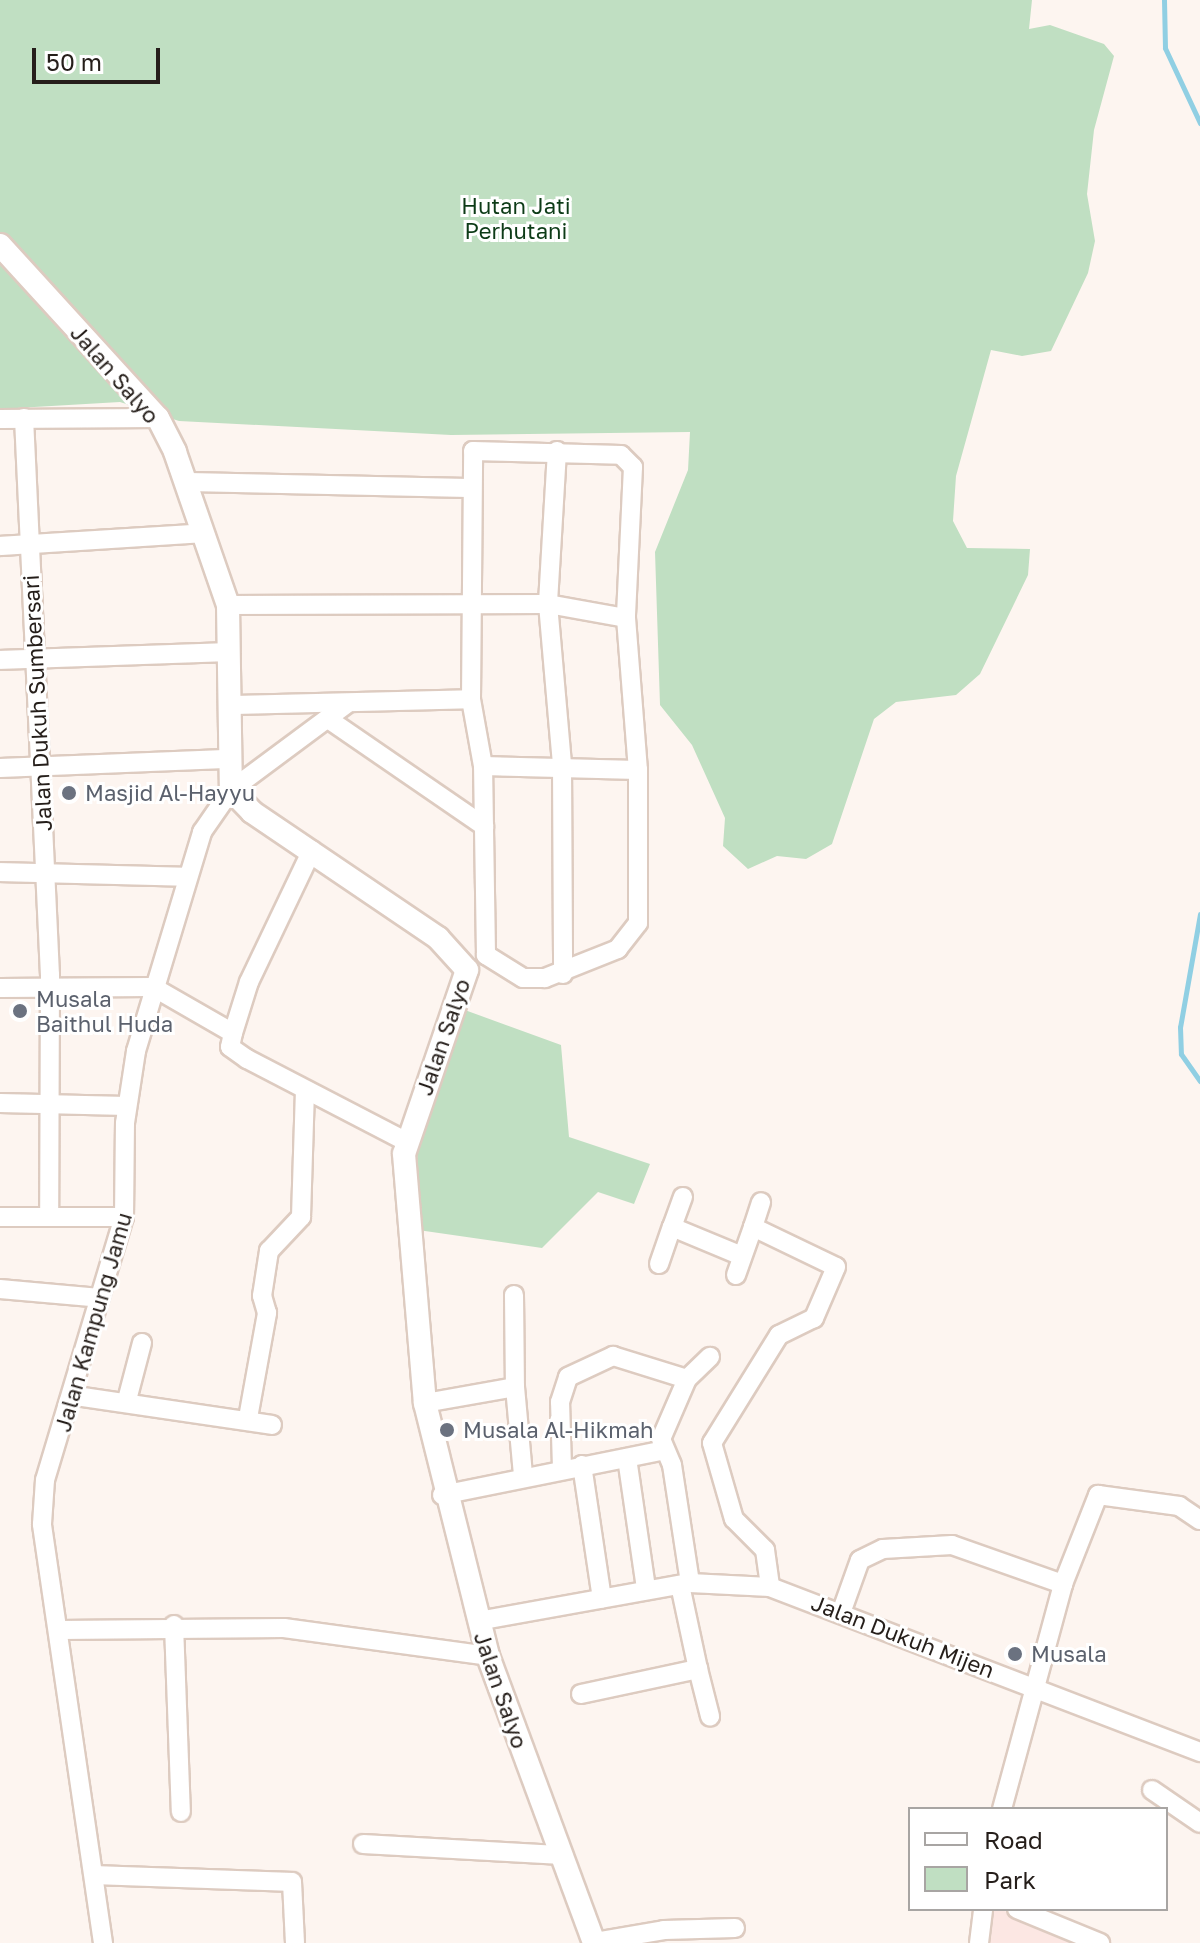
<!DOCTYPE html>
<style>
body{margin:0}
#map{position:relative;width:1200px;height:1943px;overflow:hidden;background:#fdf5f0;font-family:"Golos Text",sans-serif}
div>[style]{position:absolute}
.education>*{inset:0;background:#fce7e3}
.green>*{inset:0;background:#c0dfc2}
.stream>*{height:5px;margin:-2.5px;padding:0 2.5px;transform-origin:2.5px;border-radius:2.5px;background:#90cfe3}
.roads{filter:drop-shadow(2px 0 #ddcbc0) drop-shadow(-2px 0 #ddcbc0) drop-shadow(0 2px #ddcbc0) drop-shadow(0 -2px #ddcbc0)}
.minor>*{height:18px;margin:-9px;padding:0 9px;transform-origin:9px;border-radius:9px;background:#fff}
.tertiary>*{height:22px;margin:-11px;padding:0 11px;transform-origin:11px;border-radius:11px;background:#fff}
.dots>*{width:22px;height:22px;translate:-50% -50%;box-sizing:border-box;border:4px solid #fff;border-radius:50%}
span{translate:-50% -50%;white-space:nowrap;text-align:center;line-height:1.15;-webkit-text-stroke:6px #fff;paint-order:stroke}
.park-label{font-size:22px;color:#0d3b17}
.street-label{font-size:22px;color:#251e1a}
.worship-label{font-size:22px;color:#5b616d}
.left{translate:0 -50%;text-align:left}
.legend{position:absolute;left:908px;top:1807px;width:260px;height:104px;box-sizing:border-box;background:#fff;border:2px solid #a8a5a3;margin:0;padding:10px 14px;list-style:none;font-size:24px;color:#251e1a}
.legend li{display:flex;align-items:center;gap:16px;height:40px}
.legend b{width:40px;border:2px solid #a8a5a3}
.scale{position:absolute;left:32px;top:48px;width:128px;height:36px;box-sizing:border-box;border:4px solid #251e1a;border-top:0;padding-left:10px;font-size:24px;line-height:28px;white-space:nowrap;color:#251e1a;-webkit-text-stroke:6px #fff;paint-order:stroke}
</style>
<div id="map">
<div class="education">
<i style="clip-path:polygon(990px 1909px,999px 1909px,1090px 1943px,982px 1943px)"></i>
</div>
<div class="green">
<i style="clip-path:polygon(0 0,1032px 0,1029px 29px,1050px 25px,1104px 44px,1114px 56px,1094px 130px,1087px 194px,1095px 241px,1088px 273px,1051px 351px,1022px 356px,991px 350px,956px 476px,953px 521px,967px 548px,1030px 549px,1028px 575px,980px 674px,956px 695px,896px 702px,874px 719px,832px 844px,806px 859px,777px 856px,748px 869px,723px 846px,725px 818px,692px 745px,660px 705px,655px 552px,688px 470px,690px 432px,451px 435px,179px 421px,120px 402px,0 409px)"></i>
<i style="clip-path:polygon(462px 1009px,561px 1045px,569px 1137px,650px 1164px,634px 1204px,598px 1192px,542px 1248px,418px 1230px,417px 1137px)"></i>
</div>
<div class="stream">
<i style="left:1164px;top:0;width:48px;rotate:88.8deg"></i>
<i style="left:1165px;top:48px;width:83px;rotate:65deg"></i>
<i style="left:1200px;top:914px;width:115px;rotate:100deg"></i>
<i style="left:1180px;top:1027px;width:27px;rotate:88deg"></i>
<i style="left:1181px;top:1054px;width:33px;rotate:55deg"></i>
</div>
<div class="roads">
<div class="minor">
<i style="left:24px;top:418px;width:558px;rotate:87.33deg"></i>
<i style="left:50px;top:975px;width:241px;rotate:90.2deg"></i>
<i style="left:0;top:419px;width:158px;rotate:-0.4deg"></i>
<i style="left:473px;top:451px;width:148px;rotate:1.5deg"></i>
<i style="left:621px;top:455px;width:17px;rotate:45deg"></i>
<i style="left:633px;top:467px;width:151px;rotate:92.7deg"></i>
<i style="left:626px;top:618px;width:152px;rotate:85.5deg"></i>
<i style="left:638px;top:770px;width:153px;rotate:90deg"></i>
<i style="left:638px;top:923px;width:33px;rotate:128deg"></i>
<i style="left:618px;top:949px;width:79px;rotate:158.3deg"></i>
<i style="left:545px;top:978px;width:22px;rotate:180deg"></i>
<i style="left:523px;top:978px;width:44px;rotate:-148.1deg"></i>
<i style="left:486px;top:955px;width:189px;rotate:-90.9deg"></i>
<i style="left:483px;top:766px;width:68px;rotate:-100.2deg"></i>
<i style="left:471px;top:699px;width:248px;rotate:-89.5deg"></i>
<i style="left:557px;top:451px;width:153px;rotate:93.4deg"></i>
<i style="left:548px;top:604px;width:162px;rotate:85deg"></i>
<i style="left:562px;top:765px;width:209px;rotate:89.7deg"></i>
<i style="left:186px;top:482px;width:285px;rotate:1.2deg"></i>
<i style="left:0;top:546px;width:204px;rotate:-3.6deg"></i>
<i style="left:228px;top:605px;width:320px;rotate:-0.2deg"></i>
<i style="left:548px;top:604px;width:79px;rotate:10.2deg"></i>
<i style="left:0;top:660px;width:228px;rotate:-2deg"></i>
<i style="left:233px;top:705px;width:238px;rotate:-1.4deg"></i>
<i style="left:331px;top:721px;width:186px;rotate:34.5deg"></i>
<i style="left:483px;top:766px;width:155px;rotate:1.5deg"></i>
<i style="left:0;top:768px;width:225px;rotate:-2.3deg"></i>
<i style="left:0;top:872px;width:185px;rotate:1.5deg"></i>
<i style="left:0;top:988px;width:153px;rotate:-0.4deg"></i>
<i style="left:153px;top:987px;width:92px;rotate:29.9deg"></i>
<i style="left:233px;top:1033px;width:14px;rotate:102deg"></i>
<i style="left:230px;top:1047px;width:21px;rotate:35deg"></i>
<i style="left:247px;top:1059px;width:180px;rotate:27.4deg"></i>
<i style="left:233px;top:1033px;width:53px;rotate:-72.6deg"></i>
<i style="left:249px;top:982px;width:146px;rotate:-64.5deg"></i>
<i style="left:0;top:1103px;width:127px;rotate:1.4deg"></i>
<i style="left:0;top:1217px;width:124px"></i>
<i style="left:672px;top:1227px;width:32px;rotate:-70deg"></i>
<i style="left:753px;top:1227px;width:26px;rotate:-72deg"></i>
<i style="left:659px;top:1264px;width:39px;rotate:-71deg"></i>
<i style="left:672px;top:1227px;width:76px;rotate:22.5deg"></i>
<i style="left:736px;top:1275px;width:51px;rotate:-70.5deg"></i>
<i style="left:753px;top:1227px;width:92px;rotate:25.7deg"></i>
<i style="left:836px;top:1267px;width:56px;rotate:113.3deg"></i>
<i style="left:814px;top:1318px;width:39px;rotate:154deg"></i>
<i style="left:779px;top:1335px;width:127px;rotate:121.8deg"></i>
<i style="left:712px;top:1443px;width:79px;rotate:73.9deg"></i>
<i style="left:734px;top:1519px;width:44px;rotate:45deg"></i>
<i style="left:765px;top:1550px;width:37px;rotate:82deg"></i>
<i style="left:0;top:1289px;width:100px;rotate:5.1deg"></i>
<i style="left:514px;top:1295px;width:92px;rotate:89.4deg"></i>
<i style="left:687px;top:1379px;width:65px;rotate:113.4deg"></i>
<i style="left:661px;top:1439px;width:28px;rotate:67deg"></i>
<i style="left:672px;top:1465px;width:119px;rotate:81.3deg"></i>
<i style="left:76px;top:1396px;width:198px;rotate:8.4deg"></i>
<i style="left:127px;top:1400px;width:59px;rotate:-75.3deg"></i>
<i style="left:425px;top:1403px;width:91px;rotate:-10.1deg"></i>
<i style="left:515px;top:1387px;width:88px;rotate:84.8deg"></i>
<i style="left:248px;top:1418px;width:107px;rotate:-79.7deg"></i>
<i style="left:267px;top:1313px;width:18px;rotate:-106deg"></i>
<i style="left:262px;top:1296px;width:46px;rotate:-81.2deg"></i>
<i style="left:269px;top:1251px;width:47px;rotate:-46.7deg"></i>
<i style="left:301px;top:1217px;width:127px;rotate:-88.2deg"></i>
<i style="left:627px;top:1458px;width:132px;rotate:81.7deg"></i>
<i style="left:582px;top:1465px;width:135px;rotate:81.5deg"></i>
<i style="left:562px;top:1468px;width:66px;rotate:-91.7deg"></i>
<i style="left:560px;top:1402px;width:26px;rotate:-72deg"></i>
<i style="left:568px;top:1377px;width:50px;rotate:-25deg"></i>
<i style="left:613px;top:1356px;width:77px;rotate:17.3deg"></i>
<i style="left:687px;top:1379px;width:32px;rotate:-44deg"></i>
<i style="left:442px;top:1495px;width:227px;rotate:-11.4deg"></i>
<i style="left:841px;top:1613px;width:56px;rotate:-70.3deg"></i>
<i style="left:860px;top:1560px;width:25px;rotate:-26deg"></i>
<i style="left:883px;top:1549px;width:69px;rotate:-3.3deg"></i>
<i style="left:952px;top:1545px;width:118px;rotate:19.4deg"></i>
<i style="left:478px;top:1621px;width:215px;rotate:-10.2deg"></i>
<i style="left:690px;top:1583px;width:80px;rotate:2.9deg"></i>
<i style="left:770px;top:1587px;width:461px;rotate:21deg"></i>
<i style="left:174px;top:1625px;width:187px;rotate:87.9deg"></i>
<i style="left:59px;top:1630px;width:225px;rotate:-0.5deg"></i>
<i style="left:284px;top:1628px;width:206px;rotate:7.8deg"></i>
<i style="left:698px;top:1669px;width:49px;rotate:75.7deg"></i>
<i style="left:581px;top:1694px;width:120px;rotate:-12.1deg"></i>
<i style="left:698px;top:1669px;width:86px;rotate:-102.1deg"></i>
<i style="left:1152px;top:1790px;width:58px;rotate:34.5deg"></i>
<i style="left:1002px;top:1809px;width:233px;rotate:-74.8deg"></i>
<i style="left:1063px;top:1584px;width:96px;rotate:-68.5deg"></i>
<i style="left:1098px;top:1495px;width:82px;rotate:7.7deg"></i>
<i style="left:1179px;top:1506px;width:25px;rotate:34deg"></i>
<i style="left:363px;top:1844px;width:195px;rotate:3.2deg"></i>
<i style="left:95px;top:1875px;width:197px;rotate:2deg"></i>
<i style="left:292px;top:1882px;width:61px;rotate:87.2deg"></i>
<i style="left:1017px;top:1909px;width:90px;rotate:22.3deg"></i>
<i style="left:594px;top:1942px;width:71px;rotate:-9.7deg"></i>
<i style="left:664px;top:1930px;width:71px;rotate:-1.6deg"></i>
<i style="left:103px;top:1943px;width:423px;rotate:-98.3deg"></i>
<i style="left:42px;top:1524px;width:44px;rotate:-86.1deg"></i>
<i style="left:45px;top:1480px;width:275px;rotate:-73.3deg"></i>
<i style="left:124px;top:1217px;width:94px;rotate:-89.4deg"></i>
<i style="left:125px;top:1123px;width:73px;rotate:-81.3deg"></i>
<i style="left:136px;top:1051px;width:229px;rotate:-73.2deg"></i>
<i style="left:202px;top:832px;width:51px;rotate:-55.4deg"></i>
<i style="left:231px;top:790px;width:144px;rotate:-36.6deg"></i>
<i style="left:979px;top:1943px;width:34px;rotate:-83deg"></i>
</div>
<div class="tertiary">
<i style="left:0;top:245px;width:234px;rotate:47.6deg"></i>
<i style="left:158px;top:418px;width:38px;rotate:63deg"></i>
<i style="left:175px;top:452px;width:162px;rotate:70.9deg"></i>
<i style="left:228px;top:605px;width:185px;rotate:89.1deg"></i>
<i style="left:231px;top:790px;width:30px;rotate:46deg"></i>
<i style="left:252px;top:812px;width:225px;rotate:34.1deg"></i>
<i style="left:438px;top:938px;width:43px;rotate:47.8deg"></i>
<i style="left:467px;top:970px;width:194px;rotate:108.9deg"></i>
<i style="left:404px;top:1154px;width:250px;rotate:85.2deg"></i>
<i style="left:425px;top:1403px;width:261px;rotate:76deg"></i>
<i style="left:488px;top:1656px;width:306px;rotate:69.7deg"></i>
</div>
</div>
<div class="dots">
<i style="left:69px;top:793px;background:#6b7280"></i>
<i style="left:20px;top:1011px;background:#6b7280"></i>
<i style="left:447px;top:1430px;background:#6b7280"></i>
<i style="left:1015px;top:1654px;background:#6b7280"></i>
</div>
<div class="park-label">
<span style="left:516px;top:218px">Hutan Jati<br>Perhutani</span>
</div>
<div class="street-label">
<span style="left:115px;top:374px;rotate:49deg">Jalan Salyo</span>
<span style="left:37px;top:703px;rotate:-93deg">Jalan Dukuh Sumbersari</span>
<span style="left:443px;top:1037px;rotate:-71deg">Jalan Salyo</span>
<span style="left:93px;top:1322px;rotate:-74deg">Jalan Kampung Jamu</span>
<span style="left:903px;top:1636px;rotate:21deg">Jalan Dukuh Mijen</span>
<span style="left:501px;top:1690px;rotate:71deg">Jalan Salyo</span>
</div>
<div class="worship-label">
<span class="left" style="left:85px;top:793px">Masjid Al-Hayyu</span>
<span class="left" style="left:36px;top:1011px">Musala<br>Baithul Huda</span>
<span class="left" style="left:463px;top:1430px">Musala Al-Hikmah</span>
<span class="left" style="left:1031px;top:1654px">Musala</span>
</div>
<ul class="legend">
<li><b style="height:10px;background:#fff"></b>Road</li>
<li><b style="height:22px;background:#c0dfc2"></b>Park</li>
</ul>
<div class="scale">50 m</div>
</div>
